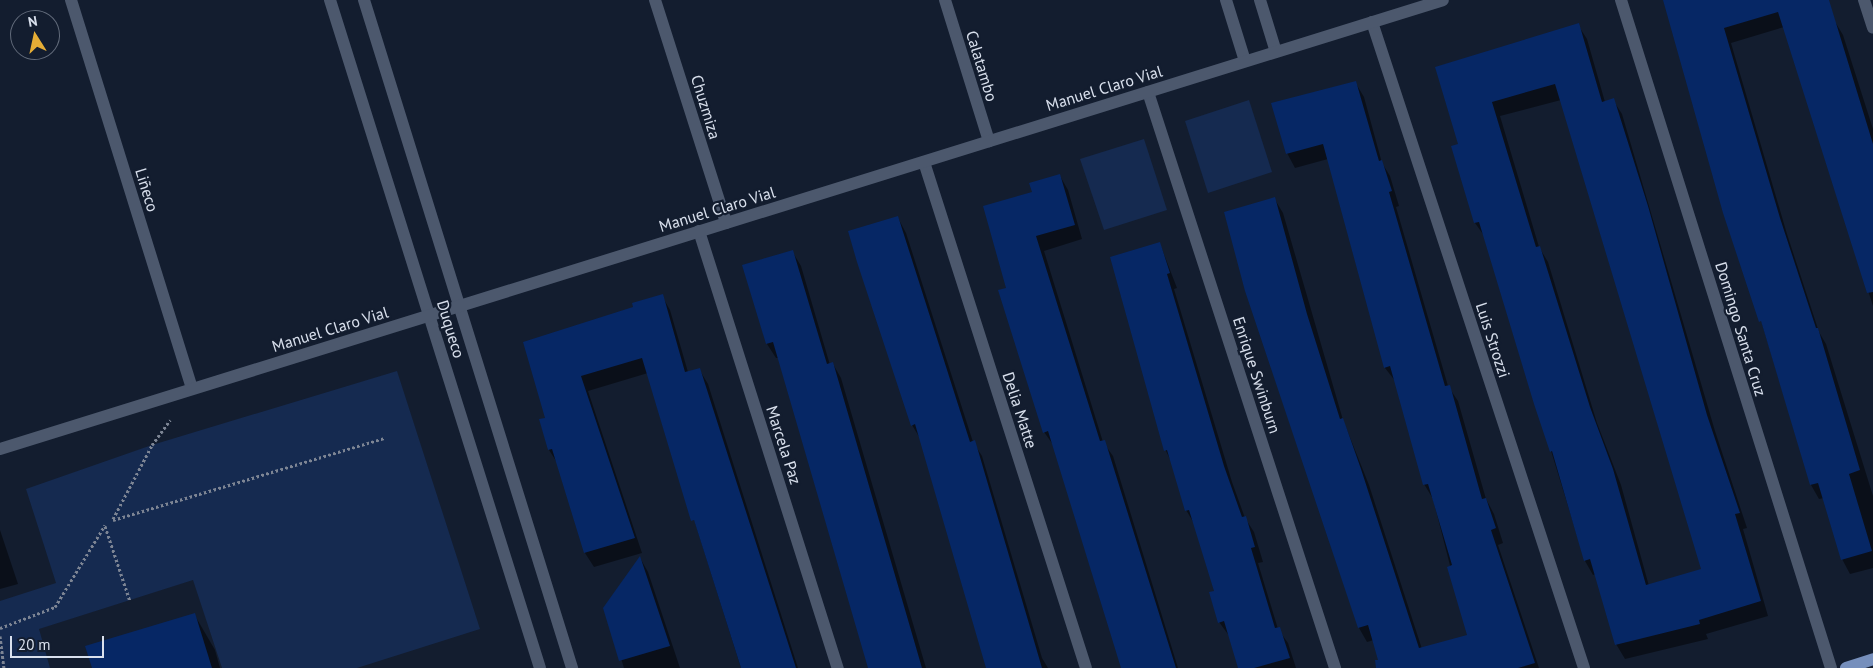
<!DOCTYPE html>
<meta charset="utf-8">
<style>
body{margin:0}
#map{position:relative;width:1873px;height:668px;overflow:hidden;background:#131d2f;font-family:"PT Sans",sans-serif}
div>[style]{position:absolute}
.green>*{inset:0;background:#152a50}
.shadow>*{inset:0;background:#0007}
.building>*{inset:0;background:#062765}
.path>*{height:3px;margin-top:-1.5px;transform-origin:0;background:repeating-linear-gradient(90deg,#7d8594 0 2.5px,transparent 0 5px)}
.minor>*{height:12px;margin:-6px;padding:0 6px;transform-origin:6px;border-radius:6px;background:#4c586d}
.major>*{height:12px;margin:-6px;padding:0 6px;transform-origin:6px;border-radius:6px;background:#768fbc}
span{translate:-50% -50%;white-space:nowrap;text-align:center;line-height:1.15;-webkit-text-stroke:4.5px #131d2f;paint-order:stroke}
.street-label{font-size:16px;color:#d9e0ed}
.north{position:absolute;left:10px;top:10px;width:50px;height:50px;box-sizing:border-box;background:#131d2f;border:1px solid #626b7b;border-radius:50%;rotate:350deg;font-size:14px;font-weight:700;line-height:20px;text-align:center;color:#d9e0ed}
.north::after{content:'';display:block;margin:auto;width:18px;height:22px;background:#e5ad36;clip-path:polygon(50% 0,100% 100%,50% 72%,0 100%)}
.scale{position:absolute;left:10px;top:636px;width:94px;height:22px;box-sizing:border-box;border:2px solid #d9e0ed;border-top:0;padding-left:6px;font-size:15px;line-height:18px;white-space:nowrap;color:#d9e0ed;-webkit-text-stroke:4px #131d2f;paint-order:stroke}
</style>
<div id="map">
<div class="green">
<i style="clip-path:polygon(1249px 100px,1272px 172px,1208px 193px,1185px 121px)"></i>
<i style="clip-path:polygon(1144px 139px,1167px 210px,1104px 230px,1080px 159px)"></i>
<i style="clip-path:polygon(397px 371px,480px 629px,357px 668px,222px 668px,193px 580px,39px 629px,50px 668px,0 668px,0 601px,56px 583px,26px 489px,152px 445px)"></i>
</div>
<div class="shadow">
<i style="clip-path:polygon(1664px 0,1822px 0,1843px 35px,1873px 129px,1873px 306px,1784px 27px,1731px 43px,1787px 234px,1819px 332px,1826px 344px,1873px 496px,1873px 568px,1850px 574px,1842px 559px,1824px 498px,1819px 499px,1811px 485px)"></i>
<i style="clip-path:polygon(evenodd,1578px 25px,1587px 39px,1605px 102px,1613px 100px,1622px 114px,1715px 431px,1747px 528px,1743px 529px,1768px 616px,1706px 634px,1708px 639px,1625px 659px,1616px 644px,1596px 574px,1593px 575px,1585px 561px,1485px 237px,1475px 223px,1459px 145px,1437px 67px,1578px 25px,1561px 100px,1703px 570px,1649px 586px,1621px 485px,1597px 423px,1548px 262px,1539px 247px,1500px 116px,1561px 100px)"></i>
<i style="clip-path:polygon(1355px 82px,1364px 97px,1382px 163px,1390px 176px,1399px 206px,1396px 207px,1448px 386px,1458px 401px,1486px 499px,1494px 514px,1503px 543px,1498px 545px,1539px 668px,1382px 668px,1374px 640px,1367px 642px,1359px 628px,1246px 290px,1274px 198px,1283px 213px,1343px 420px,1369px 485px,1422px 649px,1468px 636px,1433px 499px,1424px 484px,1396px 382px,1385px 368px,1328px 159px,1295px 168px,1287px 153px)"></i>
<i style="clip-path:polygon(1060px 176px,1068px 190px,1082px 239px,1044px 251px,1103px 442px,1113px 456px,1178px 668px,1122px 668px,1054px 446px,1044px 432px,1008px 289px,1033px 193px)"></i>
<i style="clip-path:polygon(898px 218px,906px 233px,973px 442px,982px 456px,1042px 658px,1048px 668px,991px 668px,921px 440px,912px 425px)"></i>
<i style="clip-path:polygon(1160px 244px,1177px 288px,1174px 289px,1232px 482px,1245px 518px,1254px 532px,1263px 562px,1258px 563px,1278px 629px,1288px 643px,1296px 668px,1239px 668px,1230px 637px,1219px 622px,1215px 592px,1195px 525px,1186px 510px,1172px 463px,1166px 451px,1112px 258px)"></i>
<i style="clip-path:polygon(792px 251px,801px 266px,830px 365px,833px 364px,841px 378px,926px 668px,869px 668px,779px 358px,776px 358px,767px 344px,744px 265px)"></i>
<i style="clip-path:polygon(662px 296px,670px 310px,688px 372px,699px 369px,708px 384px,798px 668px,741px 668px,648px 373px,588px 391px,642px 553px,594px 567px,585px 553px,558px 464px,549px 450px,546px 419px,634px 308px)"></i>
<i style="clip-path:polygon(0 530px,18px 584px,0 589px)"></i>
<i style="clip-path:polygon(640px 558px,648px 572px,680px 668px,624px 668px,605px 608px)"></i>
<i style="clip-path:polygon(194px 614px,215px 650px,220px 668px,93px 668px)"></i>
</div>
<div class="building">
<i style="clip-path:polygon(1663px 0,1829px 0,1873px 144px,1873px 292px,1867px 293px,1778px 12px,1724px 28px,1780px 218px,1816px 328px,1818px 328px,1860px 470px,1849px 474px,1872px 551px,1841px 560px,1818px 483px,1810px 485px,1761px 321px,1759px 322px,1723px 213px)"></i>
<i style="clip-path:polygon(evenodd,1579px 23px,1602px 102px,1614px 98px,1648px 206px,1707px 415px,1740px 513px,1735px 514px,1761px 601px,1699px 620px,1700px 624px,1615px 645px,1590px 559px,1584px 561px,1552px 451px,1550px 452px,1534px 404px,1479px 222px,1474px 223px,1451px 146px,1458px 144px,1435px 67px,1579px 23px,1555px 84px,1701px 569px,1646px 585px,1613px 469px,1590px 407px,1540px 246px,1536px 247px,1492px 102px,1555px 84px)"></i>
<i style="clip-path:polygon(1356px 81px,1379px 161px,1382px 160px,1392px 191px,1389px 192px,1445px 386px,1450px 385px,1482px 499px,1486px 498px,1496px 528px,1491px 530px,1535px 663px,1518px 668px,1376px 668px,1375px 660px,1378px 660px,1368px 625px,1358px 628px,1245px 291px,1224px 212px,1275px 197px,1307px 314px,1340px 419px,1343px 418px,1361px 469px,1419px 648px,1467px 635px,1447px 567px,1452px 565px,1428px 484px,1423px 485px,1390px 366px,1384px 368px,1323px 144px,1286px 154px,1271px 103px)"></i>
<i style="clip-path:polygon(1060px 174px,1075px 225px,1036px 236px,1100px 441px,1105px 440px,1176px 668px,1121px 668px,1048px 431px,1043px 433px,998px 290px,1006px 288px,983px 206px,1032px 192px,1029px 183px)"></i>
<i style="clip-path:polygon(898px 216px,970px 442px,975px 440px,1042px 668px,986px 668px,915px 424px,911px 426px,857px 262px,848px 231px)"></i>
<i style="clip-path:polygon(1160px 242px,1170px 273px,1167px 274px,1224px 466px,1242px 517px,1246px 516px,1255px 547px,1251px 548px,1275px 628px,1280px 627px,1290px 658px,1254px 668px,1238px 668px,1224px 621px,1218px 623px,1209px 592px,1214px 591px,1189px 510px,1185px 511px,1167px 450px,1164px 451px,1110px 257px)"></i>
<i style="clip-path:polygon(793px 250px,827px 364px,833px 362px,922px 668px,868px 668px,773px 342px,766px 344px,742px 265px)"></i>
<i style="clip-path:polygon(663px 294px,685px 372px,700px 368px,796px 668px,741px 668px,694px 520px,691px 521px,642px 358px,581px 376px,635px 538px,584px 553px,552px 449px,548px 450px,539px 419px,545px 418px,523px 342px,633px 307px,632px 303px)"></i>
<i style="clip-path:polygon(640px 556px,670px 646px,619px 661px,603px 608px)"></i>
<i style="clip-path:polygon(195px 613px,212px 668px,92px 668px,85px 646px)"></i>
</div>
<div class="path">
<i style="left:113px;top:519px;width:84px;rotate:-62.2deg"></i>
<i style="left:152px;top:445px;width:31px;rotate:-54deg"></i>
<i style="left:113px;top:520px;width:284px;rotate:-16.8deg"></i>
<i style="left:105px;top:526px;width:79px;rotate:71.6deg"></i>
<i style="left:0;top:628px;width:59px;rotate:-20.9deg"></i>
<i style="left:55px;top:607px;width:96px;rotate:-58.6deg"></i>
<i style="left:0;top:636px;width:32px;rotate:83deg"></i>
</div>
<div class="minor">
<i style="left:71px;top:0;width:407px;rotate:72.7deg"></i>
<i style="left:330px;top:0;width:700px;rotate:72.55deg"></i>
<i style="left:364px;top:0;width:700px;rotate:72.7deg"></i>
<i style="left:655px;top:0;width:234px;rotate:72.3deg"></i>
<i style="left:945px;top:0;width:148px;rotate:72.7deg"></i>
<i style="left:1226px;top:0;width:64px;rotate:72.7deg"></i>
<i style="left:1260px;top:0;width:54px;rotate:72.9deg"></i>
<i style="left:1621px;top:0;width:700px;rotate:72.55deg"></i>
<i style="left:1864px;top:0;width:29px;rotate:72deg"></i>
<i style="left:1372px;top:22px;width:680px;rotate:71.83deg"></i>
<i style="left:1148px;top:92px;width:606px;rotate:72.01deg"></i>
<i style="left:924px;top:162px;width:531px;rotate:72.25deg"></i>
<i style="left:699px;top:231px;width:459px;rotate:72.4deg"></i>
<i style="left:0;top:449px;width:1511px;rotate:-17.28deg"></i>
</div>
<div class="major">
<i style="left:1846px;top:668px;width:28px;rotate:-18deg"></i>
</div>
<div class="street-label">
<span style="left:982px;top:66px;rotate:73deg">Calatambo</span>
<span style="left:1104px;top:88px;rotate:-17deg">Manuel Claro Vial</span>
<span style="left:706px;top:107px;rotate:73deg">Chuzmiza</span>
<span style="left:147px;top:190px;rotate:73deg">Liñeco</span>
<span style="left:717px;top:209px;rotate:-17deg">Manuel Claro Vial</span>
<span style="left:330px;top:329px;rotate:-17deg">Manuel Claro Vial</span>
<span style="left:451px;top:329px;rotate:73deg">Duqueco</span>
<span style="left:1741px;top:329px;rotate:73deg">Domingo Santa Cruz</span>
<span style="left:1493px;top:340px;rotate:72deg">Luis Strozzi</span>
<span style="left:1257px;top:375px;rotate:72deg">Enrique Swinburn</span>
<span style="left:1020px;top:410px;rotate:72deg">Delia Matte</span>
<span style="left:784px;top:445px;rotate:72deg">Marcela Paz</span>
</div>
<div class="north">N</div>
<div class="scale">20 m</div>
</div>
